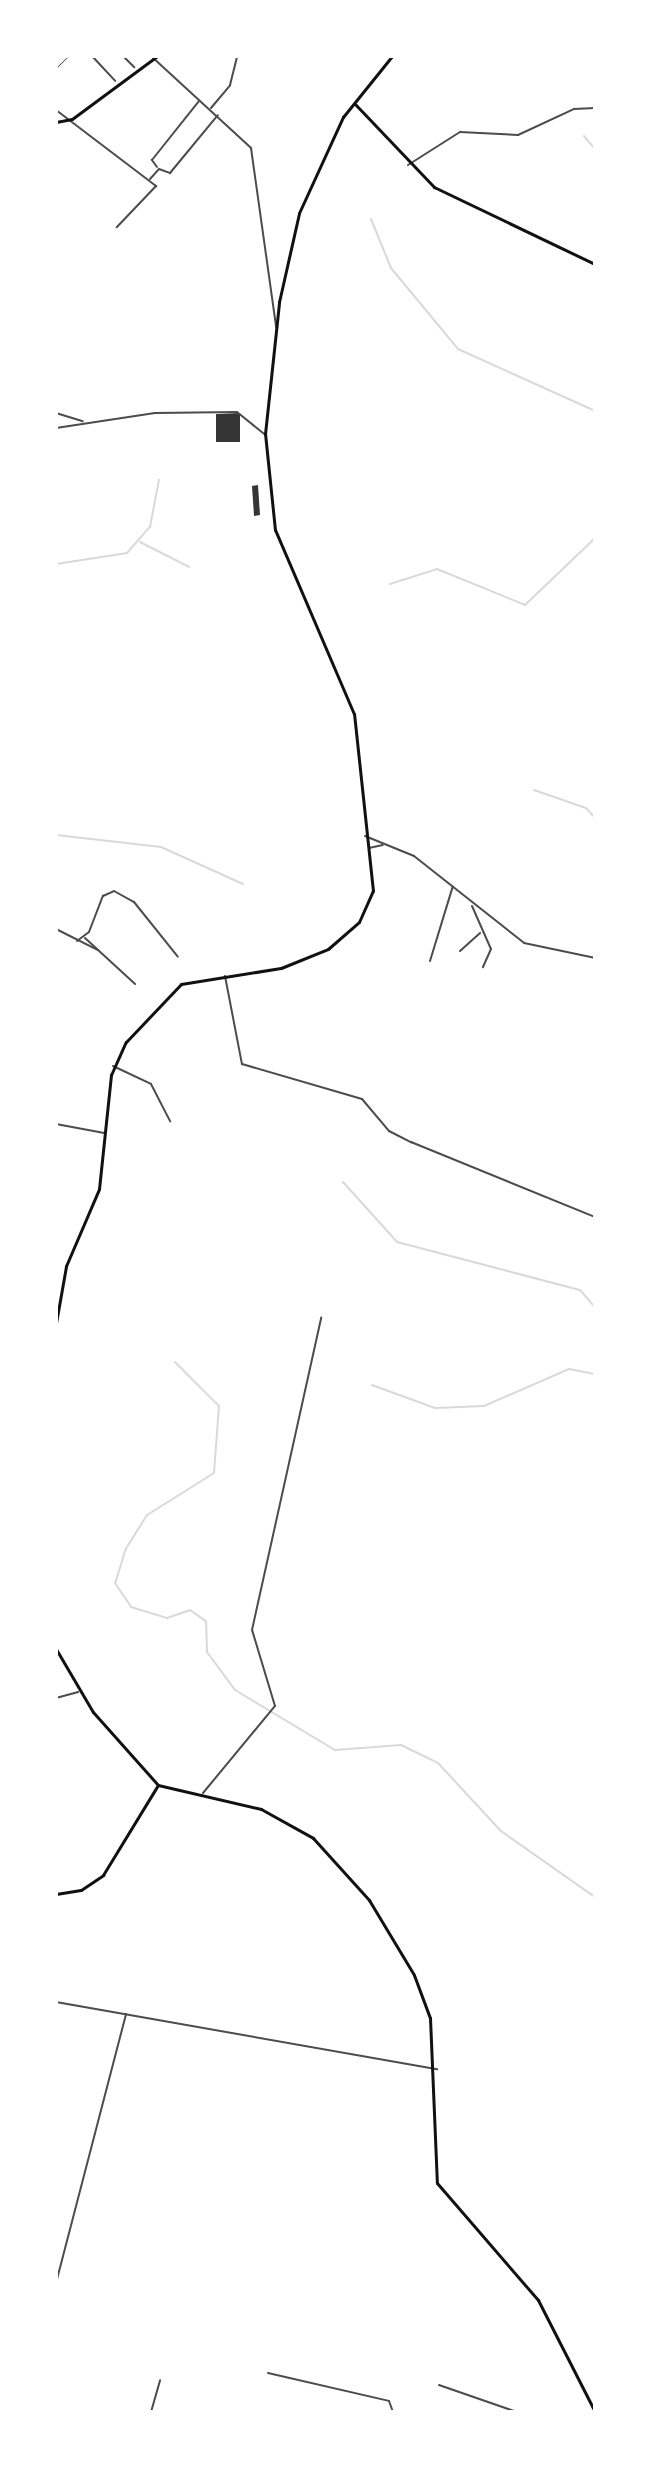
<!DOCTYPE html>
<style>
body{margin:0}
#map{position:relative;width:651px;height:2468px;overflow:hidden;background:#fff;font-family:"PT Serif",serif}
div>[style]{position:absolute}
.stream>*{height:2px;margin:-1px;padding:0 1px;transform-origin:1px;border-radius:1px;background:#d9d9d9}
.building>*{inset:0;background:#353535}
.service>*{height:1px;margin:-0.5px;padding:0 0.5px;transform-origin:0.5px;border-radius:0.5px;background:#4c4c4c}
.minor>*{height:2px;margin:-1px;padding:0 1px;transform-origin:1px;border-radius:1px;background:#4c4c4c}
.secondary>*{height:3px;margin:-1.5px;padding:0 1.5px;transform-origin:1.5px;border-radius:1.5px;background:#111}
span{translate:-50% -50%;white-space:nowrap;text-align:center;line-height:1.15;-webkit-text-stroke:8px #fff;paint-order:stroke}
.frame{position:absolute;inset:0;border:58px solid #fff;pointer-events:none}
</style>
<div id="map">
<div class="stream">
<i style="left:584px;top:136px;width:17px;rotate:50deg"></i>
<i style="left:371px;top:219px;width:53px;rotate:67.8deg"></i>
<i style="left:391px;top:268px;width:105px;rotate:50.4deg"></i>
<i style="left:458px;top:349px;width:150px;rotate:24.3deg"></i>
<i style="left:140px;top:542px;width:55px;rotate:27deg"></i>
<i style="left:56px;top:564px;width:72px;rotate:-8.8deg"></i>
<i style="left:127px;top:553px;width:35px;rotate:-49deg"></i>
<i style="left:150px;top:527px;width:48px;rotate:-79.2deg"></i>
<i style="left:390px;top:584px;width:49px;rotate:-17.7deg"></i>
<i style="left:437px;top:569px;width:95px;rotate:22.2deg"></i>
<i style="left:525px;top:605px;width:97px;rotate:-43.7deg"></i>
<i style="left:534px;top:790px;width:55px;rotate:19.1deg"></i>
<i style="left:586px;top:808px;width:13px;rotate:48deg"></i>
<i style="left:56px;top:835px;width:106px;rotate:6.5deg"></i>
<i style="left:161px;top:847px;width:90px;rotate:24.3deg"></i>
<i style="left:343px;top:1182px;width:81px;rotate:48deg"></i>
<i style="left:397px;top:1242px;width:189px;rotate:14.7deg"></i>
<i style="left:580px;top:1290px;width:23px;rotate:49deg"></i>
<i style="left:175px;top:1362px;width:62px;rotate:45deg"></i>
<i style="left:219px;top:1406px;width:67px;rotate:94.3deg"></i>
<i style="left:214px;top:1473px;width:79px;rotate:147.9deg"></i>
<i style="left:147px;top:1515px;width:39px;rotate:122deg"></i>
<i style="left:126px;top:1548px;width:37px;rotate:107deg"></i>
<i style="left:115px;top:1583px;width:29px;rotate:56deg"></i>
<i style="left:131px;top:1607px;width:38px;rotate:17deg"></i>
<i style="left:167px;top:1618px;width:24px;rotate:-19deg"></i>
<i style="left:190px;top:1610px;width:19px;rotate:35deg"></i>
<i style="left:206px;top:1621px;width:31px;rotate:88deg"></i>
<i style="left:207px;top:1652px;width:47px;rotate:53.6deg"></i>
<i style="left:235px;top:1690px;width:117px;rotate:31deg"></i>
<i style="left:335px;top:1750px;width:66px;rotate:-4.3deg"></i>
<i style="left:401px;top:1745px;width:41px;rotate:25.9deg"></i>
<i style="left:438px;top:1763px;width:93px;rotate:47.2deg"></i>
<i style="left:501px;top:1831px;width:115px;rotate:35.1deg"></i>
<i style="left:372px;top:1385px;width:67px;rotate:20.1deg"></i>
<i style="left:435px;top:1408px;width:49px;rotate:-2.3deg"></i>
<i style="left:484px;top:1406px;width:93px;rotate:-23.5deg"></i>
<i style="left:569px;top:1369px;width:26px;rotate:11deg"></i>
</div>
<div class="building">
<i style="clip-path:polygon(240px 413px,240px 442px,216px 442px,216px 414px)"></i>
<i style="clip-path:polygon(258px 485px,260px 515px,254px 516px,252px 486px)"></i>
</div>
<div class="service">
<i style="left:56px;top:68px;width:17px;rotate:-45deg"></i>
</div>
<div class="minor">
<i style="left:92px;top:56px;width:34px;rotate:47deg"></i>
<i style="left:123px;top:56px;width:16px;rotate:45deg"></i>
<i style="left:151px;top:56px;width:136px;rotate:42.6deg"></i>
<i style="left:251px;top:148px;width:181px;rotate:82deg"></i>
<i style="left:211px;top:108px;width:30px;rotate:-50deg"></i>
<i style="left:230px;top:85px;width:30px;rotate:-76deg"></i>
<i style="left:56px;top:110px;width:126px;rotate:37.2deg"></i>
<i style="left:156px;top:186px;width:57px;rotate:133.6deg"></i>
<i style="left:408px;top:165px;width:62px;rotate:-32.4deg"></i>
<i style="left:460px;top:132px;width:58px;rotate:3deg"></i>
<i style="left:518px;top:135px;width:62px;rotate:-24.9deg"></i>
<i style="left:574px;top:109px;width:21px;rotate:-3deg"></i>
<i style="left:157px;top:167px;width:9px;rotate:-126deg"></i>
<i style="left:152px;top:160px;width:75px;rotate:-51.5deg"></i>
<i style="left:150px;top:179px;width:13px;rotate:-48deg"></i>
<i style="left:159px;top:169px;width:12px;rotate:20deg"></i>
<i style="left:170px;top:173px;width:75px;rotate:-50.4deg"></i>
<i style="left:56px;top:413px;width:28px;rotate:17deg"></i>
<i style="left:56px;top:428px;width:100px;rotate:-8.6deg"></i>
<i style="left:155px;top:413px;width:82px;rotate:-0.7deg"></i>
<i style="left:237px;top:412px;width:35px;rotate:39deg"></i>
<i style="left:365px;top:836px;width:53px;rotate:22.2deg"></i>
<i style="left:414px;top:856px;width:140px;rotate:38.3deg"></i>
<i style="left:524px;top:943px;width:73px;rotate:11.9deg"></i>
<i style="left:369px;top:848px;width:14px;rotate:-12deg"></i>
<i style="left:472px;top:906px;width:47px;rotate:66.2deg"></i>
<i style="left:491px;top:949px;width:20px;rotate:114deg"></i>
<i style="left:56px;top:929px;width:47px;rotate:26.6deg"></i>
<i style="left:85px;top:938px;width:68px;rotate:42.6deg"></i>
<i style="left:77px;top:941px;width:15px;rotate:-37deg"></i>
<i style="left:89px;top:932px;width:39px;rotate:-69deg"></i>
<i style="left:103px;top:896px;width:12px;rotate:-24deg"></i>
<i style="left:114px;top:891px;width:23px;rotate:29deg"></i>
<i style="left:134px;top:902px;width:70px;rotate:51.3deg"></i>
<i style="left:460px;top:951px;width:27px;rotate:-42deg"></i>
<i style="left:430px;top:961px;width:78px;rotate:-73deg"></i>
<i style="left:225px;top:976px;width:90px;rotate:79.1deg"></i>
<i style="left:242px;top:1064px;width:125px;rotate:16.3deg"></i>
<i style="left:362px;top:1099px;width:42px;rotate:49.8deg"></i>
<i style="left:389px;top:1131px;width:25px;rotate:27deg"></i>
<i style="left:411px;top:1142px;width:199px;rotate:22.2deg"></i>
<i style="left:113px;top:1066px;width:42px;rotate:25.3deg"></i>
<i style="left:151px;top:1084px;width:42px;rotate:62.8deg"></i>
<i style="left:56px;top:1124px;width:49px;rotate:10.6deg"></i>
<i style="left:56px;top:1698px;width:23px;rotate:-15deg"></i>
<i style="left:203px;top:1793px;width:113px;rotate:-50.4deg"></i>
<i style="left:275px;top:1706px;width:79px;rotate:-106.8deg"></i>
<i style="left:252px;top:1630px;width:320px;rotate:-77.5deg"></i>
<i style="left:56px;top:2002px;width:387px;rotate:10deg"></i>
<i style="left:56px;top:2283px;width:278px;rotate:-75.4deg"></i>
<i style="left:268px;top:2373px;width:124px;rotate:13deg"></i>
<i style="left:389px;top:2401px;width:12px;rotate:70deg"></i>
<i style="left:439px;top:2385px;width:83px;rotate:19.1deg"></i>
<i style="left:151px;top:2412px;width:33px;rotate:-74deg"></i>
</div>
<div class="secondary">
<i style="left:355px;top:104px;width:115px;rotate:46.4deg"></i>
<i style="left:434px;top:187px;width:178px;rotate:25.6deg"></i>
<i style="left:56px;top:122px;width:16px;rotate:-11deg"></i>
<i style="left:72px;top:119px;width:106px;rotate:-36.5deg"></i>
<i style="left:56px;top:1323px;width:58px;rotate:-80deg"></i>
<i style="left:66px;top:1266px;width:84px;rotate:-66.8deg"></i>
<i style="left:99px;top:1189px;width:115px;rotate:-84deg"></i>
<i style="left:111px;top:1075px;width:36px;rotate:-66deg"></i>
<i style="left:126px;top:1042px;width:80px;rotate:-46.5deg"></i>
<i style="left:181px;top:984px;width:101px;rotate:-9.1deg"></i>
<i style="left:281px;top:968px;width:51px;rotate:-22deg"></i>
<i style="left:328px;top:949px;width:41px;rotate:-41.1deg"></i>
<i style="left:359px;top:922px;width:34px;rotate:-66deg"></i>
<i style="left:373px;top:891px;width:178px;rotate:-96.1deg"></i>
<i style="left:354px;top:714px;width:200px;rotate:-113.2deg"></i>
<i style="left:275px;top:530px;width:97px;rotate:-95.9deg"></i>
<i style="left:265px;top:434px;width:133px;rotate:-83.9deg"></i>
<i style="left:279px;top:302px;width:91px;rotate:-77.3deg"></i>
<i style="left:299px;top:213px;width:106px;rotate:-65.4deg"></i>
<i style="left:343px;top:117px;width:78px;rotate:-51.2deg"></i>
<i style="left:56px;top:1649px;width:73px;rotate:59.6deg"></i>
<i style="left:93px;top:1712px;width:98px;rotate:48.3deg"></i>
<i style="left:158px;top:1785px;width:106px;rotate:13.1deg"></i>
<i style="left:261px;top:1809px;width:60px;rotate:29.1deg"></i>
<i style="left:313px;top:1838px;width:84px;rotate:47.9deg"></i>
<i style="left:369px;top:1900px;width:87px;rotate:59deg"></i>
<i style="left:414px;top:1975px;width:46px;rotate:69.6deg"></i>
<i style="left:430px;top:2018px;width:165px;rotate:87.6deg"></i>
<i style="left:437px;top:2183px;width:155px;rotate:49.2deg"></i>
<i style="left:538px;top:2300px;width:126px;rotate:63deg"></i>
<i style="left:56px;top:1894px;width:25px;rotate:-9deg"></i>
<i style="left:81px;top:1890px;width:27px;rotate:-34deg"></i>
<i style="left:103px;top:1875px;width:105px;rotate:-58.6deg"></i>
</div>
<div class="frame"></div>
</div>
